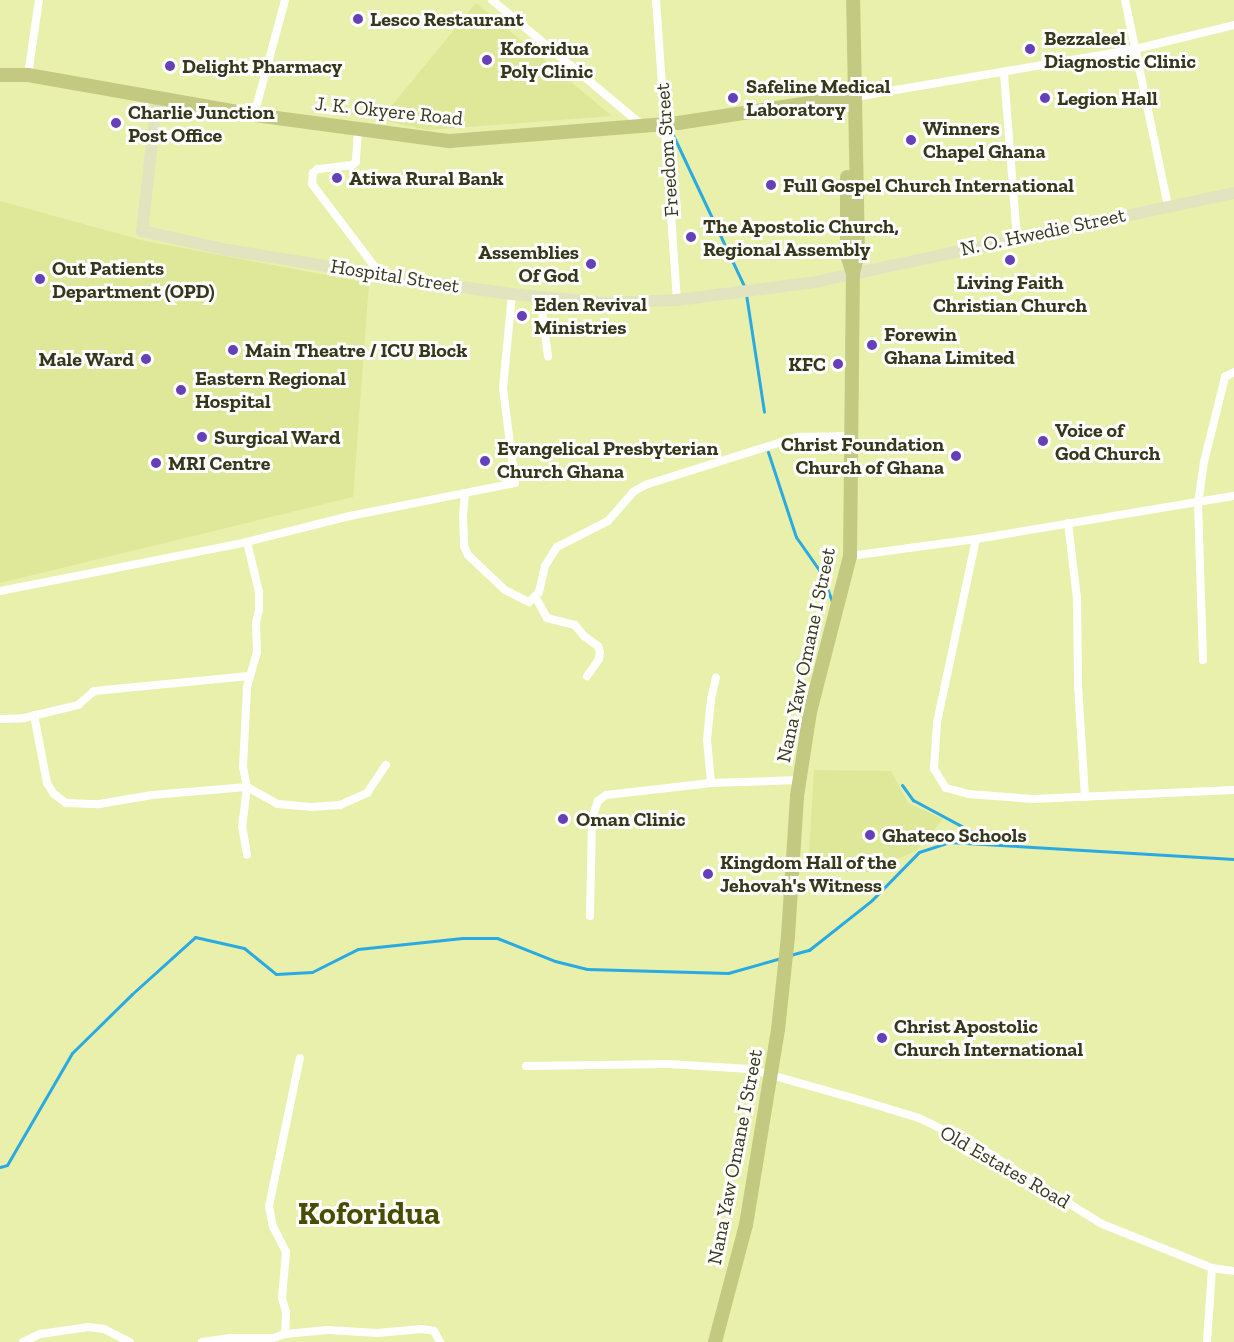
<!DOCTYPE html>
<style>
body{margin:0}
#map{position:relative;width:1234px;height:1342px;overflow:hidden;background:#e9f0ab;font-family:"Zilla Slab",serif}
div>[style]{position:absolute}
.built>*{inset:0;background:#dfe799}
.stream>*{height:3px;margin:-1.5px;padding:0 1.5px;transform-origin:1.5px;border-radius:1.5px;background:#29aae2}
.street>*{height:8px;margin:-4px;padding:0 4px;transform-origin:4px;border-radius:4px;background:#fff}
.secondary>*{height:12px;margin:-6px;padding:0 6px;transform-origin:6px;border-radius:6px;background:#e2e4c0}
.primary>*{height:14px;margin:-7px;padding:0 7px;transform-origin:7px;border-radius:7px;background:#c4c982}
.dots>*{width:16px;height:16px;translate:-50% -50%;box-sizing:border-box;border:3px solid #fff;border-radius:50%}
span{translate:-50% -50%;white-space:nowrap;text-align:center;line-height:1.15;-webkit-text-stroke:6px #fff;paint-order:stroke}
.poi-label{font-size:20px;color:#36381c;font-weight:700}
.left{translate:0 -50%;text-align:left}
.right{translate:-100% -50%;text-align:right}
.street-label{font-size:20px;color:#36381c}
.town-label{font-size:32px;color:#484d00;font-weight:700}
</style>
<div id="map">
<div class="built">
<i style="clip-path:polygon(476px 3px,612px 116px,428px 130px,380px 120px)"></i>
<i style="clip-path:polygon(0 201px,145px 241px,369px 283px,353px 497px,0 583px)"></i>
<i style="clip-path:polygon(814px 770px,891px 771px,908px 803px,943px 819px,916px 851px,868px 872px,808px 871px)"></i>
</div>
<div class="stream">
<i style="left:673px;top:135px;width:169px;rotate:64.8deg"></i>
<i style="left:746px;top:294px;width:119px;rotate:81.3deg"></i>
<i style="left:768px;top:452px;width:89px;rotate:71.8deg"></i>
<i style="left:796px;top:537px;width:45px;rotate:54.9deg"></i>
<i style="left:822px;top:574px;width:29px;rotate:70deg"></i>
<i style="left:902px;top:785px;width:19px;rotate:54deg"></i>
<i style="left:913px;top:800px;width:89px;rotate:28.3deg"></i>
<i style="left:790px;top:955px;width:20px;rotate:-15deg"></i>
<i style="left:809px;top:950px;width:80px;rotate:-38.4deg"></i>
<i style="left:872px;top:900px;width:67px;rotate:-45.6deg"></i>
<i style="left:919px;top:852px;width:32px;rotate:-18deg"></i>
<i style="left:949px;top:842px;width:286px;rotate:3.4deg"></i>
<i style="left:0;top:1167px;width:7px;rotate:-16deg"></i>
<i style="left:7px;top:1165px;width:129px;rotate:-59.9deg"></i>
<i style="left:72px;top:1053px;width:84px;rotate:-44.5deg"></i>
<i style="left:132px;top:994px;width:85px;rotate:-42.1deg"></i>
<i style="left:195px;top:937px;width:50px;rotate:12.7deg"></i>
<i style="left:244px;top:948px;width:41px;rotate:39.1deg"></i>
<i style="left:276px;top:974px;width:36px;rotate:-3deg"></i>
<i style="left:312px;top:972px;width:51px;rotate:-26.6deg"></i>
<i style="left:358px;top:949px;width:105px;rotate:-6deg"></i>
<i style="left:462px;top:938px;width:35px"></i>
<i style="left:497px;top:938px;width:62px;rotate:21.6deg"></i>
<i style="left:555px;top:961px;width:33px;rotate:14deg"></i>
<i style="left:587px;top:969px;width:141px;rotate:1.6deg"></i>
<i style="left:728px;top:973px;width:55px;rotate:-15.8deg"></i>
</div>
<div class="street">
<i style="left:492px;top:0;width:197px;rotate:39.8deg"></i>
<i style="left:656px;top:0;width:301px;rotate:86deg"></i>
<i style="left:1125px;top:0;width:209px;rotate:78.2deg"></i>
<i style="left:1004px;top:74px;width:165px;rotate:85.5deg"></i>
<i style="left:28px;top:75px;width:76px;rotate:-81.7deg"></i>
<i style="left:855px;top:97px;width:284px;rotate:-9.7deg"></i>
<i style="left:1135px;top:49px;width:102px;rotate:-13.6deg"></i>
<i style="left:254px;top:115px;width:119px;rotate:-74.9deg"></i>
<i style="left:358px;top:130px;width:32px;rotate:94deg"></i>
<i style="left:356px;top:162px;width:5px;rotate:143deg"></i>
<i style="left:352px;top:165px;width:35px;rotate:173deg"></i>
<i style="left:317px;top:169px;width:6px;rotate:135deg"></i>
<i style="left:313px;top:173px;width:11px;rotate:95deg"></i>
<i style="left:312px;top:184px;width:114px;rotate:52.8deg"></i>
<i style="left:540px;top:297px;width:60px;rotate:82.3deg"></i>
<i style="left:465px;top:493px;width:22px;rotate:95deg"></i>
<i style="left:463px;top:515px;width:31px;rotate:88deg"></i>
<i style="left:464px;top:546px;width:10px;rotate:66deg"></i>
<i style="left:468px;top:555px;width:51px;rotate:43.4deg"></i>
<i style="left:505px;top:590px;width:27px;rotate:27deg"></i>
<i style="left:529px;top:602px;width:14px;rotate:-45deg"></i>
<i style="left:539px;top:592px;width:27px;rotate:-77deg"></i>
<i style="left:545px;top:566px;width:22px;rotate:-58deg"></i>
<i style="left:557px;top:547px;width:57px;rotate:-27deg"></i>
<i style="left:608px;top:521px;width:38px;rotate:-49deg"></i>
<i style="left:633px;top:492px;width:14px;rotate:-30deg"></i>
<i style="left:645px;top:485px;width:159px;rotate:-17.5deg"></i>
<i style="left:797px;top:437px;width:53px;rotate:-1.1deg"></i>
<i style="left:1068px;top:523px;width:76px;rotate:83.2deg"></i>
<i style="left:1077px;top:598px;width:88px;rotate:89.3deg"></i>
<i style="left:1078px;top:686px;width:111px;rotate:86.4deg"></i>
<i style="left:976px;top:539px;width:187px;rotate:102deg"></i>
<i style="left:937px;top:722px;width:47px;rotate:93.7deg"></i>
<i style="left:934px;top:769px;width:22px;rotate:58deg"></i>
<i style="left:946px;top:788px;width:23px;rotate:15deg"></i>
<i style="left:968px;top:794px;width:65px;rotate:4.4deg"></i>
<i style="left:1033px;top:799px;width:201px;rotate:-2.6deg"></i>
<i style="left:247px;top:542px;width:51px;rotate:76.5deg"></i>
<i style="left:259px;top:592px;width:18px;rotate:90deg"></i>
<i style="left:259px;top:610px;width:13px;rotate:103deg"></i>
<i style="left:256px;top:623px;width:29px;rotate:88deg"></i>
<i style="left:257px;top:652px;width:37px;rotate:106deg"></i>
<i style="left:247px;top:688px;width:79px;rotate:92.9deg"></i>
<i style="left:243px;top:767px;width:20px;rotate:79deg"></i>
<i style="left:247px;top:787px;width:39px;rotate:97deg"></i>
<i style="left:242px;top:826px;width:29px;rotate:80deg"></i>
<i style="left:850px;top:556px;width:127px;rotate:-7.7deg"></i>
<i style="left:976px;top:539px;width:262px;rotate:-9.5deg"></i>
<i style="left:0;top:591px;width:252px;rotate:-11.2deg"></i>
<i style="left:247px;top:542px;width:106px;rotate:-14.2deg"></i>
<i style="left:350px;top:516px;width:168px;rotate:-11.3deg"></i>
<i style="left:515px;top:483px;width:96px;rotate:-97.2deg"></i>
<i style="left:503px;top:388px;width:94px;rotate:-84.5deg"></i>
<i style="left:536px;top:598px;width:23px;rotate:61deg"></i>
<i style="left:547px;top:618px;width:29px;rotate:14deg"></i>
<i style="left:575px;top:625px;width:14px;rotate:51deg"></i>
<i style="left:584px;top:636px;width:17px;rotate:36deg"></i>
<i style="left:598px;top:646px;width:6px;rotate:72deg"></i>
<i style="left:600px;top:652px;width:7px;rotate:98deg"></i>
<i style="left:599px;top:659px;width:21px;rotate:125deg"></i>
<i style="left:1203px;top:660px;width:156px;rotate:-91.8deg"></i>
<i style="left:1198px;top:504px;width:42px;rotate:-81.9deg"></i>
<i style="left:1204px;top:462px;width:88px;rotate:-76.1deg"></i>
<i style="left:1225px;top:377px;width:10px;rotate:-29deg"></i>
<i style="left:34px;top:715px;width:69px;rotate:79.2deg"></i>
<i style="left:47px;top:783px;width:13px;rotate:58deg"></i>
<i style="left:54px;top:794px;width:15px;rotate:37deg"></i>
<i style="left:66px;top:803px;width:33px;rotate:2deg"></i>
<i style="left:99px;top:804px;width:54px;rotate:-9.6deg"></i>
<i style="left:152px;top:795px;width:95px;rotate:-4.8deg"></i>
<i style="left:247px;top:787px;width:35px;rotate:29deg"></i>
<i style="left:278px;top:804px;width:33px;rotate:5deg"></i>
<i style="left:311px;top:807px;width:29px;rotate:-4deg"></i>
<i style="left:340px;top:805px;width:30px;rotate:-24deg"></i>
<i style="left:367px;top:793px;width:34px;rotate:-56deg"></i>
<i style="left:0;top:719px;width:24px;rotate:-2deg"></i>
<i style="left:24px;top:718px;width:56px;rotate:-13.5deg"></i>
<i style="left:78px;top:705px;width:21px;rotate:-41deg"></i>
<i style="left:94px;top:691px;width:156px;rotate:-5.5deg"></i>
<i style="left:711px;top:783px;width:43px;rotate:-95.3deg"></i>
<i style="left:707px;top:740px;width:41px;rotate:-84.4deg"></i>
<i style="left:711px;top:699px;width:22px;rotate:-77deg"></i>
<i style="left:590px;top:916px;width:98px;rotate:-88.8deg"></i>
<i style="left:592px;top:818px;width:18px;rotate:-71deg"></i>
<i style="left:598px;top:801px;width:10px;rotate:-37deg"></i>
<i style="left:606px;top:795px;width:106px;rotate:-6.5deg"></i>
<i style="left:711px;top:783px;width:89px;rotate:-1.9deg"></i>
<i style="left:526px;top:1066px;width:142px;rotate:-0.8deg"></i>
<i style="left:668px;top:1064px;width:82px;rotate:3.5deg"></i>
<i style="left:750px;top:1069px;width:117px;rotate:15.8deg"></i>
<i style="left:863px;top:1101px;width:59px;rotate:16.9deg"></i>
<i style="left:919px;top:1118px;width:64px;rotate:25.8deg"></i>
<i style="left:977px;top:1146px;width:147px;rotate:32deg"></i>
<i style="left:1102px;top:1224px;width:118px;rotate:21.8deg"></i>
<i style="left:1212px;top:1268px;width:22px;rotate:8deg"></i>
<i style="left:285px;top:1334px;width:22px;rotate:-87deg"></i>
<i style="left:286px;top:1312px;width:15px;rotate:-106deg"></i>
<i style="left:282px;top:1298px;width:46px;rotate:-85deg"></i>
<i style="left:286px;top:1252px;width:28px;rotate:-117deg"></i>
<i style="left:273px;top:1227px;width:21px;rotate:-101deg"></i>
<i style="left:269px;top:1206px;width:151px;rotate:-78.2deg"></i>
<i style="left:23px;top:1342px;width:19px;rotate:-25deg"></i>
<i style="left:40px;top:1334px;width:49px;rotate:-8.3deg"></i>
<i style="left:88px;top:1327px;width:16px;rotate:7deg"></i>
<i style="left:104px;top:1329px;width:29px;rotate:27deg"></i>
<i style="left:202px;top:1342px;width:30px;rotate:-8deg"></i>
<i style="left:232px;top:1338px;width:41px"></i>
<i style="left:273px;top:1338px;width:13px;rotate:-18deg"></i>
<i style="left:285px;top:1334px;width:43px;rotate:-5.3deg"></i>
<i style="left:328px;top:1330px;width:49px;rotate:3.5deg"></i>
<i style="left:377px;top:1333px;width:45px;rotate:-5.1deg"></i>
<i style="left:422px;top:1329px;width:12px;rotate:9deg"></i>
<i style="left:434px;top:1331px;width:13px;rotate:61deg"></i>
<i style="left:1207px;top:1342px;width:74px;rotate:-86.1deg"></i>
</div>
<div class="secondary">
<i style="left:157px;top:98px;width:134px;rotate:96.4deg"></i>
<i style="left:142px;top:231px;width:88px;rotate:12.5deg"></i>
<i style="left:228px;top:250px;width:155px;rotate:9.3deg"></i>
<i style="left:381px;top:275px;width:132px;rotate:8.3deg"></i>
<i style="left:512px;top:294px;width:91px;rotate:5.6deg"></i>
<i style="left:603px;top:303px;width:74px;rotate:-2.3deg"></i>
<i style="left:677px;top:300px;width:139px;rotate:-7.4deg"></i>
<i style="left:815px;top:282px;width:428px;rotate:-12deg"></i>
</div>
<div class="primary">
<i style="left:0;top:75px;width:28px"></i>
<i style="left:28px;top:75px;width:230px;rotate:10deg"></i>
<i style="left:254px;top:115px;width:198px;rotate:7.6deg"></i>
<i style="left:450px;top:141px;width:229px;rotate:-4.5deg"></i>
<i style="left:678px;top:123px;width:172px;rotate:-8.7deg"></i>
<i style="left:847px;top:177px;width:78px;rotate:90deg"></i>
<i style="left:847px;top:255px;width:19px;rotate:72deg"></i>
<i style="left:715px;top:1342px;width:121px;rotate:-75.2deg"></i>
<i style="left:746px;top:1225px;width:198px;rotate:-80.7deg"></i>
<i style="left:778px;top:1030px;width:95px;rotate:-83.9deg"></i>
<i style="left:788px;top:936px;width:140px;rotate:-86.3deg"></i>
<i style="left:797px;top:796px;width:85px;rotate:-81.2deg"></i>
<i style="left:810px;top:712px;width:161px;rotate:-75.6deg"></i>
<i style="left:850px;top:556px;width:283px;rotate:-89.4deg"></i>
<i style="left:853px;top:273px;width:21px;rotate:-76deg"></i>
<i style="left:858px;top:253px;width:253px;rotate:-91.1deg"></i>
</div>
<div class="dots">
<i style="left:358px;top:19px;background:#6640b8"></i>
<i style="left:1030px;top:49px;background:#6640b8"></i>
<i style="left:487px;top:60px;background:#6640b8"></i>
<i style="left:170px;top:66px;background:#6640b8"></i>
<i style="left:733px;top:98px;background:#6640b8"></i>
<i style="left:1045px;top:98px;background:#6640b8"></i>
<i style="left:116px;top:123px;background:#6640b8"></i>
<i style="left:911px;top:140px;background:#6640b8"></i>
<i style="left:337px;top:178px;background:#6640b8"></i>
<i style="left:771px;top:185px;background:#6640b8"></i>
<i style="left:691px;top:237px;background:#6640b8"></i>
<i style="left:1010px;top:260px;background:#6640b8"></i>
<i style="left:591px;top:264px;background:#6640b8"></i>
<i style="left:40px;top:279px;background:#6640b8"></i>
<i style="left:522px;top:316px;background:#6640b8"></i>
<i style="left:872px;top:345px;background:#6640b8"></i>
<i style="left:233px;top:350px;background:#6640b8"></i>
<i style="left:146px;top:359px;background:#6640b8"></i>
<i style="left:838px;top:364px;background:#6640b8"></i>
<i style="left:181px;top:390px;background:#6640b8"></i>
<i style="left:202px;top:437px;background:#6640b8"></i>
<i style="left:1043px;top:441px;background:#6640b8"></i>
<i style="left:956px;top:456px;background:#6640b8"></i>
<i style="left:485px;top:461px;background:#6640b8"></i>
<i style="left:156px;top:463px;background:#6640b8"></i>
<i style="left:563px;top:819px;background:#6640b8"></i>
<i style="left:870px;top:835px;background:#6640b8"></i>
<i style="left:708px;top:874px;background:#6640b8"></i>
<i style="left:882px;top:1038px;background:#6640b8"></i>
</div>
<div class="poi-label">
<span class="left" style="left:370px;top:19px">Lesco Restaurant</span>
<span class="left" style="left:1044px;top:50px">Bezzaleel<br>Diagnostic Clinic</span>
<span class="left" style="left:500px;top:60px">Koforidua<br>Poly Clinic</span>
<span class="left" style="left:182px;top:66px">Delight Pharmacy</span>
<span class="left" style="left:746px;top:98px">Safeline Medical<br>Laboratory</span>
<span class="left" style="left:1057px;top:98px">Legion Hall</span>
<span class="left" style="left:128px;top:124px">Charlie Junction<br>Post Office</span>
<span class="left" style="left:923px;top:140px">Winners<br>Chapel Ghana</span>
<span class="left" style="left:349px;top:178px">Atiwa Rural Bank</span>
<span class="left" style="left:783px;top:185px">Full Gospel Church International</span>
<span class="left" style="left:703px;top:238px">The Apostolic Church,<br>Regional Assembly</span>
<span class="right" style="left:579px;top:264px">Assemblies<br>Of God</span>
<span class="left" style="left:52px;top:280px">Out Patients<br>Department (OPD)</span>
<span style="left:1010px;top:294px">Living Faith<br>Christian Church</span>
<span class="left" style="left:534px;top:316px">Eden Revival<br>Ministries</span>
<span class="left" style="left:884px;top:346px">Forewin<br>Ghana Limited</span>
<span class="left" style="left:245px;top:350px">Main Theatre / ICU Block</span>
<span class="right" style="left:134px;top:359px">Male Ward</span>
<span class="right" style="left:826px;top:364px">KFC</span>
<span class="left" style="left:195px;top:390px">Eastern Regional<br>Hospital</span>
<span class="left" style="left:1055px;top:442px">Voice of<br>God Church</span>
<span class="left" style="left:214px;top:437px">Surgical Ward</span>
<span class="right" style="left:944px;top:456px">Christ Foundation<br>Church of Ghana</span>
<span class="left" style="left:497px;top:460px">Evangelical Presbyterian<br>Church Ghana</span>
<span class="left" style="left:168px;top:463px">MRI Centre</span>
<span class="left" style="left:576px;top:819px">Oman Clinic</span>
<span class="left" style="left:882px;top:835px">Ghateco Schools</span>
<span class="left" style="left:720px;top:874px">Kingdom Hall of the<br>Jehovah's Witness</span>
<span class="left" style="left:894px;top:1038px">Christ Apostolic<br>Church International</span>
</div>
<div class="street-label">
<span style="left:389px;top:111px;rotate:6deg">J. K. Okyere Road</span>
<span style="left:667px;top:150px;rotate:-94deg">Freedom Street</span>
<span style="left:1043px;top:232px;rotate:-12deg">N. O. Hwedie Street</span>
<span style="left:395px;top:276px;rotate:9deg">Hospital Street</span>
<span style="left:806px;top:655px;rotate:-78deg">Nana Yaw Omane I Street</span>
<span style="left:735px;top:1157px;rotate:-79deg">Nana Yaw Omane I Street</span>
<span style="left:1005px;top:1167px;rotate:30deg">Old Estates Road</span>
</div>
<div class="town-label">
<span style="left:369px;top:1213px">Koforidua</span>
</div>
</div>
